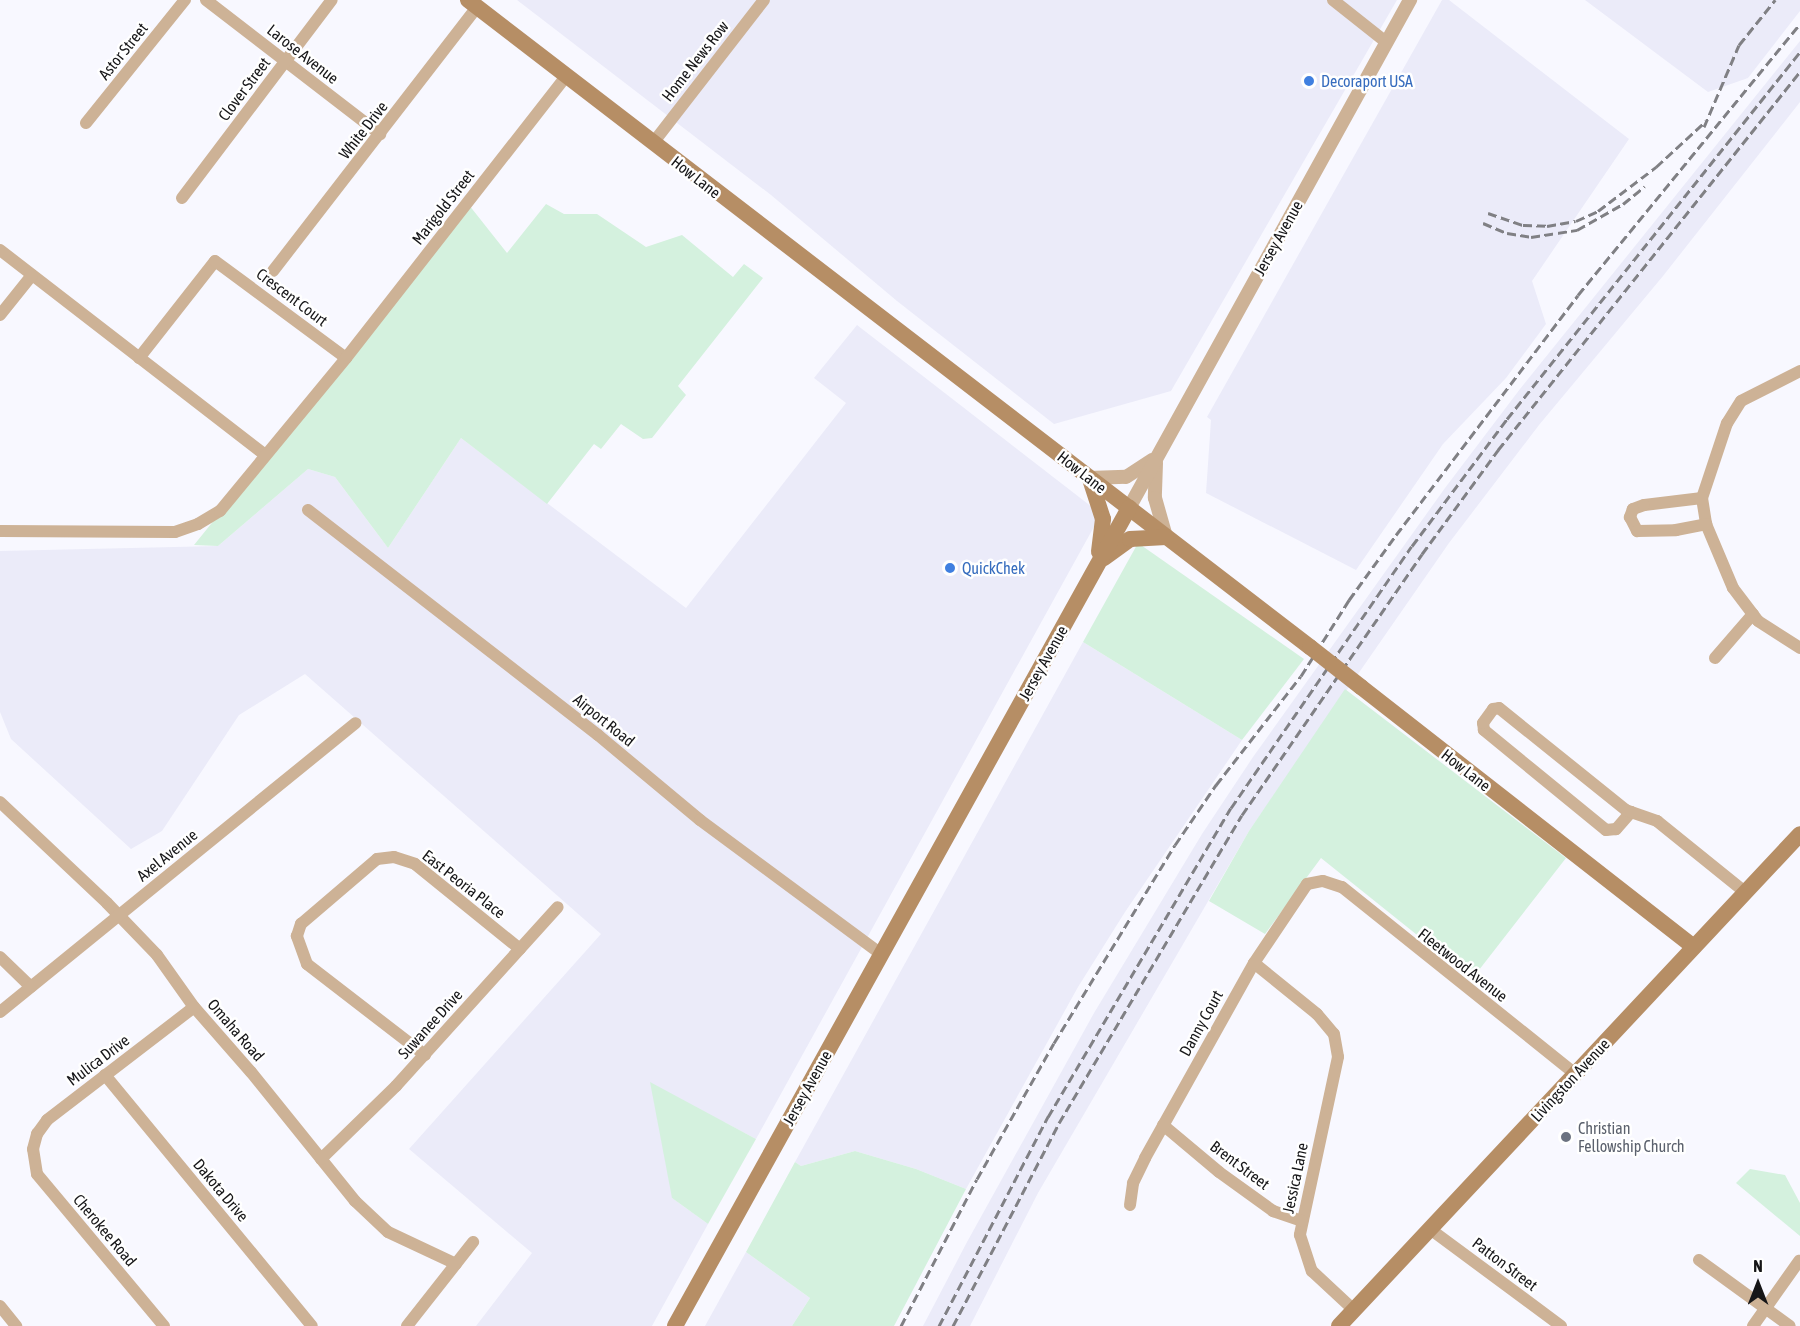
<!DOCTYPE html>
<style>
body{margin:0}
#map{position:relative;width:1800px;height:1326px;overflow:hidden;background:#f8f8ff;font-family:"Asap Condensed",sans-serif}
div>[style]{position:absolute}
.built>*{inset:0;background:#ebebf9}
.green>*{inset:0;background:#d4f1de}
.minor>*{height:12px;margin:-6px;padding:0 6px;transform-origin:6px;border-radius:6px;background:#cdb296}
.tertiary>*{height:14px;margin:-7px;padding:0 7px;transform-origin:7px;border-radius:7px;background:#cdb296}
.secondary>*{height:16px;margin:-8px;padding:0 8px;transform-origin:8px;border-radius:8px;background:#b68e65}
.rail>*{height:3px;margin-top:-1.5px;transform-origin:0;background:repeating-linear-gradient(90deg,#808084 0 9px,transparent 0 13.5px)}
.secondary-bridge>*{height:16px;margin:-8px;padding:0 8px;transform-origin:8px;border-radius:8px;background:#b68e65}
.dots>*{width:16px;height:16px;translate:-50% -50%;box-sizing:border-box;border:3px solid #fff;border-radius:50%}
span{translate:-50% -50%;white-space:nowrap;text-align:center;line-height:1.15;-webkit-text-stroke:5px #fff;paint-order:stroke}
.street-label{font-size:16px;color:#161618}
.shop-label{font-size:16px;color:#366cbe}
.left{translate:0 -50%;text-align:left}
.worship-label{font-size:16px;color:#5b616d}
.north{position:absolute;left:1728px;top:1254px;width:60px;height:60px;-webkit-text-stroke:4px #fff;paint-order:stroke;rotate:0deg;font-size:16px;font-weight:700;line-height:24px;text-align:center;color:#161618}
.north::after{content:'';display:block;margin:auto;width:21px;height:27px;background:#161618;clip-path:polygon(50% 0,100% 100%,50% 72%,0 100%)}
</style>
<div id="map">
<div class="built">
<i style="clip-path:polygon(517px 0,1397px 0,1171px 391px,1054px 424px,897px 301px,771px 195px)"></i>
<i style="clip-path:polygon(1442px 0,1449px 0,1629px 139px,1532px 281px,1546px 324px,1506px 378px,1443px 444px,1356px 570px,1206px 493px,1211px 420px,1207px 417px)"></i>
<i style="clip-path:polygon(1585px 0,1800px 0,1800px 11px,1748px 78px,1708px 92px)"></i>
<i style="clip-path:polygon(1800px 41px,1800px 102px,1663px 276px,1539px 425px,1449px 543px,1249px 831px,1038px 1193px,970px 1326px,923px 1326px,967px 1242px,1094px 1013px,1202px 834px,1253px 757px,1445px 488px,1520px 389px)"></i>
<i style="clip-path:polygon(857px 325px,1101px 514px,756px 1139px,724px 1122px,672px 1198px,708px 1224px,652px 1326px,476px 1326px,532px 1253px,409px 1149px,601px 934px,305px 674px,239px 715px,162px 831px,131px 849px,11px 739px,0 712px,0 551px,218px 546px,308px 469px,335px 477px,388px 548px,461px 438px,686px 608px,846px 403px,814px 378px)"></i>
<i style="clip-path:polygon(1083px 642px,1242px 740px,1125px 912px,1078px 987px,966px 1189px,916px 1169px,855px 1151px,801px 1166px,795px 1162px)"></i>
<i style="clip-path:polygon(746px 1252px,810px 1298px,792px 1326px,705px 1326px)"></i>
</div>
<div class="green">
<i style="clip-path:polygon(546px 204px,564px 214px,597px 214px,646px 247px,682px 235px,733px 277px,744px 264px,763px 278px,678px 386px,686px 395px,652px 438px,643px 439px,621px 424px,601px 449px,594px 444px,547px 504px,461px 438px,388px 548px,335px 477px,308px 469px,218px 546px,194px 545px,469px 205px,507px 253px)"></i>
<i style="clip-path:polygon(1138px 543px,1304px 659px,1242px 740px,1083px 642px)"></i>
<i style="clip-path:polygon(1345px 689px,1566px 858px,1472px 979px,1321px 858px,1265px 934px,1209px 901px,1249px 831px)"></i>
<i style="clip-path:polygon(650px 1082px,756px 1139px,708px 1224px,672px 1198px)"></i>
<i style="clip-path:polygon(855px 1151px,916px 1169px,966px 1189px,894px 1326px,792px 1326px,810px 1298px,746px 1252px,795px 1162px,801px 1166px)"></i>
<i style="clip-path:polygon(1750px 1169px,1785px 1175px,1800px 1203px,1800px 1236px,1736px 1183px)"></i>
</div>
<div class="minor">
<i style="left:206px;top:0;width:220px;rotate:37.6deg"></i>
<i style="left:1333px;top:0;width:68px;rotate:38.4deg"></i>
<i style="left:86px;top:123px;width:158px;rotate:-51.2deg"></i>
<i style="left:653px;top:143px;width:181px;rotate:-52.2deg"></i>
<i style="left:182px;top:198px;width:248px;rotate:-52.9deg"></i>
<i style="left:0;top:250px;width:335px;rotate:37.7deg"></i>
<i style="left:273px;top:271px;width:334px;rotate:-52.3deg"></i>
<i style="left:0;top:315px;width:51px;rotate:-51.3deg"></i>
<i style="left:139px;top:358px;width:123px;rotate:-51.9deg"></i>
<i style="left:215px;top:261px;width:163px;rotate:36.5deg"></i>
<i style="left:1800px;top:371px;width:66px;rotate:153deg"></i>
<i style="left:1741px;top:401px;width:26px;rotate:122deg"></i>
<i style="left:1727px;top:423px;width:79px;rotate:108.4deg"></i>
<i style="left:1702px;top:498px;width:26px;rotate:81deg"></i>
<i style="left:1706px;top:524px;width:69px;rotate:67.1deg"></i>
<i style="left:1733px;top:588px;width:41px;rotate:52.9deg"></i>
<i style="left:1758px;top:621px;width:50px;rotate:32.7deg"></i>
<i style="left:1702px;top:498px;width:58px;rotate:173.1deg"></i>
<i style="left:1644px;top:505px;width:12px;rotate:160deg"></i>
<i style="left:1633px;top:509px;width:9px;rotate:111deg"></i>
<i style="left:1630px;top:517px;width:16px;rotate:63deg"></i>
<i style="left:1637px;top:531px;width:39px;rotate:-1deg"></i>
<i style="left:1676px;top:530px;width:31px;rotate:-11deg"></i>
<i style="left:308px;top:510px;width:367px;rotate:37.8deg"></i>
<i style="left:598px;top:735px;width:133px;rotate:39.8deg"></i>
<i style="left:700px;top:820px;width:225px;rotate:36.5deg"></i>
<i style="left:0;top:531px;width:175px;rotate:0.3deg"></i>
<i style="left:175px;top:532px;width:24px;rotate:-19deg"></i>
<i style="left:198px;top:524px;width:26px;rotate:-31deg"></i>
<i style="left:220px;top:511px;width:198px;rotate:-50.5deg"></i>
<i style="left:346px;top:358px;width:358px;rotate:-52deg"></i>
<i style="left:1715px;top:658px;width:58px;rotate:-49.2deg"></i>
<i style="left:0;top:802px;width:147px;rotate:43.3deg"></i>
<i style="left:107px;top:903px;width:72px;rotate:46.1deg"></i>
<i style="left:157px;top:955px;width:64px;rotate:54.6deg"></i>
<i style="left:194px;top:1007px;width:86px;rotate:48.8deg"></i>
<i style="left:251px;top:1072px;width:166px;rotate:51.1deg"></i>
<i style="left:355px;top:1201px;width:45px;rotate:43.2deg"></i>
<i style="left:388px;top:1232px;width:75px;rotate:25.2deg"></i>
<i style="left:1631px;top:812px;width:23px;rotate:131deg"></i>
<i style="left:1616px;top:829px;width:10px;rotate:174deg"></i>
<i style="left:1606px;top:830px;width:158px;rotate:-140.7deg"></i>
<i style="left:1484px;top:730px;width:7px;rotate:-98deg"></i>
<i style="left:1483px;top:723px;width:17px;rotate:-54deg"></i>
<i style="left:1493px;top:709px;width:6px;rotate:-9deg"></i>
<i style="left:1499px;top:708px;width:163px;rotate:38.8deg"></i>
<i style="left:1626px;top:810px;width:5px;rotate:22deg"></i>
<i style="left:1631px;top:812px;width:28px;rotate:19deg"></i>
<i style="left:1657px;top:821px;width:113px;rotate:38.9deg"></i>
<i style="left:0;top:957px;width:43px;rotate:44.1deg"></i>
<i style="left:1254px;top:963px;width:81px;rotate:39deg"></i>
<i style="left:1317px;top:1014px;width:26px;rotate:50deg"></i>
<i style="left:1334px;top:1034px;width:23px;rotate:80deg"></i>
<i style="left:1338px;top:1057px;width:182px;rotate:102.1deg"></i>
<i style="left:1300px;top:1235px;width:38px;rotate:72deg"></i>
<i style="left:1312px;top:1271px;width:57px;rotate:42.9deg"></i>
<i style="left:0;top:1012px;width:458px;rotate:-39.1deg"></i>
<i style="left:425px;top:1055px;width:149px;rotate:-142.4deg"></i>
<i style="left:307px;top:964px;width:30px;rotate:-110deg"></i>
<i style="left:297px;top:936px;width:13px;rotate:-72deg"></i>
<i style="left:301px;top:924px;width:100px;rotate:-40.5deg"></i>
<i style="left:377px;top:859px;width:17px;rotate:-7deg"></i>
<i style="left:394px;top:857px;width:22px;rotate:18deg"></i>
<i style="left:415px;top:864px;width:135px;rotate:39deg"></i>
<i style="left:105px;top:1075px;width:325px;rotate:50.5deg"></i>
<i style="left:1163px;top:1125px;width:73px;rotate:40deg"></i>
<i style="left:1219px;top:1172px;width:67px;rotate:35.8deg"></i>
<i style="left:1273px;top:1211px;width:31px;rotate:19deg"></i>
<i style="left:321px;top:1159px;width:105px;rotate:-44.2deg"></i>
<i style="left:396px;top:1086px;width:241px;rotate:-47.9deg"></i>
<i style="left:1130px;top:1205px;width:22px;rotate:-82deg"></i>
<i style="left:1133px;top:1183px;width:28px;rotate:-64deg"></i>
<i style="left:1145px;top:1158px;width:223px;rotate:-60.8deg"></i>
<i style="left:1254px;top:963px;width:95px;rotate:-56.1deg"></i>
<i style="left:1307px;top:884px;width:16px;rotate:-11deg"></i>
<i style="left:1323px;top:881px;width:20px;rotate:18deg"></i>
<i style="left:1342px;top:887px;width:299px;rotate:38.7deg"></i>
<i style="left:1430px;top:1229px;width:163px;rotate:36.5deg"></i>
<i style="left:1699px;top:1260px;width:112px;rotate:36deg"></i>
<i style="left:0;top:1306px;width:26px;rotate:51deg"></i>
<i style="left:164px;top:1326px;width:198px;rotate:-129.9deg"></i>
<i style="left:37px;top:1174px;width:25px;rotate:-99deg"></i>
<i style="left:33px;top:1149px;width:16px;rotate:-75deg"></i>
<i style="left:37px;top:1134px;width:17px;rotate:-54deg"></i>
<i style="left:47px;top:1120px;width:185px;rotate:-37.5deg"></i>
<i style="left:407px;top:1326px;width:107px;rotate:-51.8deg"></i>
<i style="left:1753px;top:1326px;width:80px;rotate:-54.7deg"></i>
</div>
<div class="tertiary">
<i style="left:1156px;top:463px;width:35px;rotate:92deg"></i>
<i style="left:1155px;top:498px;width:41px;rotate:74.2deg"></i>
<i style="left:1089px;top:478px;width:37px;rotate:-2deg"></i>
<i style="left:1126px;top:477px;width:31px;rotate:-33deg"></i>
<i style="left:1129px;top:508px;width:581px;rotate:-61.05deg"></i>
</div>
<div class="secondary">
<i style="left:468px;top:0;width:1062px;rotate:37.54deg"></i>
<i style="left:1090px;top:479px;width:42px;rotate:72deg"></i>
<i style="left:1103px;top:519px;width:33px;rotate:97deg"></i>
<i style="left:1104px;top:558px;width:32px;rotate:-36deg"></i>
<i style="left:1130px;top:539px;width:36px;rotate:-3deg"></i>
<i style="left:1361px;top:687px;width:422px;rotate:38deg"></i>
<i style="left:675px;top:1326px;width:936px;rotate:-60.97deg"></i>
<i style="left:1339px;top:1326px;width:674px;rotate:-46.86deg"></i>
</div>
<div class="rail">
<i style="left:1704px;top:127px;width:89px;rotate:-66.9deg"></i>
<i style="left:1739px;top:45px;width:58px;rotate:-51.3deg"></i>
<i style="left:1488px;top:213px;width:37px;rotate:19deg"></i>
<i style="left:1523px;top:225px;width:24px;rotate:2deg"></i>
<i style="left:1547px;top:226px;width:29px;rotate:-10deg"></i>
<i style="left:1576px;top:221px;width:24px;rotate:-24deg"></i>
<i style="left:1598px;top:211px;width:73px;rotate:-37.2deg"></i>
<i style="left:1656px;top:167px;width:68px;rotate:-42.6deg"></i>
<i style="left:1483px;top:223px;width:26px;rotate:23deg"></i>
<i style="left:1507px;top:233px;width:24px;rotate:9deg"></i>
<i style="left:1531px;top:237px;width:47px;rotate:-8.7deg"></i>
<i style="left:1577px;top:230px;width:53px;rotate:-29.5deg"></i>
<i style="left:1623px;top:204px;width:28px;rotate:-39deg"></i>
<i style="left:901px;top:1326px;width:165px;rotate:-62.7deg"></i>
<i style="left:977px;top:1179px;width:156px;rotate:-60.5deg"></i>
<i style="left:1054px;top:1043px;width:232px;rotate:-58.6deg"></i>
<i style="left:1175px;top:845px;width:73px;rotate:-55.7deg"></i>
<i style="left:1216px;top:785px;width:138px;rotate:-52.1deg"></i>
<i style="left:1301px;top:676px;width:90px;rotate:-57.7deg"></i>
<i style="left:1349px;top:600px;width:80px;rotate:-54.1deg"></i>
<i style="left:1396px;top:535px;width:301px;rotate:-52.8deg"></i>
<i style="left:1578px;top:295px;width:350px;rotate:-50.7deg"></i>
<i style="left:939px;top:1326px;width:236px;rotate:-62.5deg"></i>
<i style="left:1048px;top:1117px;width:359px;rotate:-59.4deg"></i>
<i style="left:1231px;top:808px;width:318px;rotate:-55.4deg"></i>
<i style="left:1412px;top:546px;width:159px;rotate:-53.2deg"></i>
<i style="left:1507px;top:419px;width:470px;rotate:-51.4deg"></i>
<i style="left:953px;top:1326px;width:229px;rotate:-62.4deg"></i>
<i style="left:1059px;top:1123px;width:358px;rotate:-59.3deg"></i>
<i style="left:1242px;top:815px;width:317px;rotate:-55.4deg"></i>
<i style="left:1422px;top:554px;width:129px;rotate:-53.8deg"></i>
<i style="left:1498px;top:450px;width:484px;rotate:-51.4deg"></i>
</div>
<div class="secondary-bridge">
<i style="left:1310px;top:647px;width:65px;rotate:38.1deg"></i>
</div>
<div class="dots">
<i style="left:1309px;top:81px;background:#3f7fe0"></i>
<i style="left:950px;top:568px;background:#3f7fe0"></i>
<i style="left:1566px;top:1137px;background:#6b7280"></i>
</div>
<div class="street-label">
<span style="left:123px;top:51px;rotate:-51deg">Astor Street</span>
<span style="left:303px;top:54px;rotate:38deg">Larose Avenue</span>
<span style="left:695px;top:61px;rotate:-52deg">Home News Row</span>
<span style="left:244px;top:89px;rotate:-53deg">Clover Street</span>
<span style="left:363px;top:130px;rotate:-52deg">White Drive</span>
<span style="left:696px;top:177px;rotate:38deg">How Lane</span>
<span style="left:443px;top:207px;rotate:-52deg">Marigold Street</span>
<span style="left:1278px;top:238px;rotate:-61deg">Jersey Avenue</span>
<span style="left:292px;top:297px;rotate:37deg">Crescent Court</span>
<span style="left:1082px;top:472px;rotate:38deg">How Lane</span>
<span style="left:1043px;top:663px;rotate:-61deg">Jersey Avenue</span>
<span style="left:604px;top:720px;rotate:39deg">Airport Road</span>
<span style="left:1466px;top:770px;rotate:38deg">How Lane</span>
<span style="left:167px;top:855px;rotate:-39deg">Axel Avenue</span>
<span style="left:464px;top:884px;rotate:38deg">East Peoria Place</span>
<span style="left:1463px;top:965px;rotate:38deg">Fleetwood Avenue</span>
<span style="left:1201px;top:1023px;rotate:-61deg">Danny Court</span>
<span style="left:430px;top:1024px;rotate:-48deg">Suwanee Drive</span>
<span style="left:236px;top:1030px;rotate:49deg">Omaha Road</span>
<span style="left:98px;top:1060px;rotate:-37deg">Mulica Drive</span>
<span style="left:1570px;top:1080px;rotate:-47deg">Livingston Avenue</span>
<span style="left:807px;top:1088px;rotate:-61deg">Jersey Avenue</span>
<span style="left:1240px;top:1165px;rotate:37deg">Brent Street</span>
<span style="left:1295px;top:1178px;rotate:-78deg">Jessica Lane</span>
<span style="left:221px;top:1190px;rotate:50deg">Dakota Drive</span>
<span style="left:105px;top:1230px;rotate:50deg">Cherokee Road</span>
<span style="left:1505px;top:1264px;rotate:37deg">Patton Street</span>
</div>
<div class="shop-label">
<span class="left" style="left:1321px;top:81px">Decoraport USA</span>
<span class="left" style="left:962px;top:568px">QuickChek</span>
</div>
<div class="worship-label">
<span class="left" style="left:1578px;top:1137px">Christian<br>Fellowship Church</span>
</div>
<div class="north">N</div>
</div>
